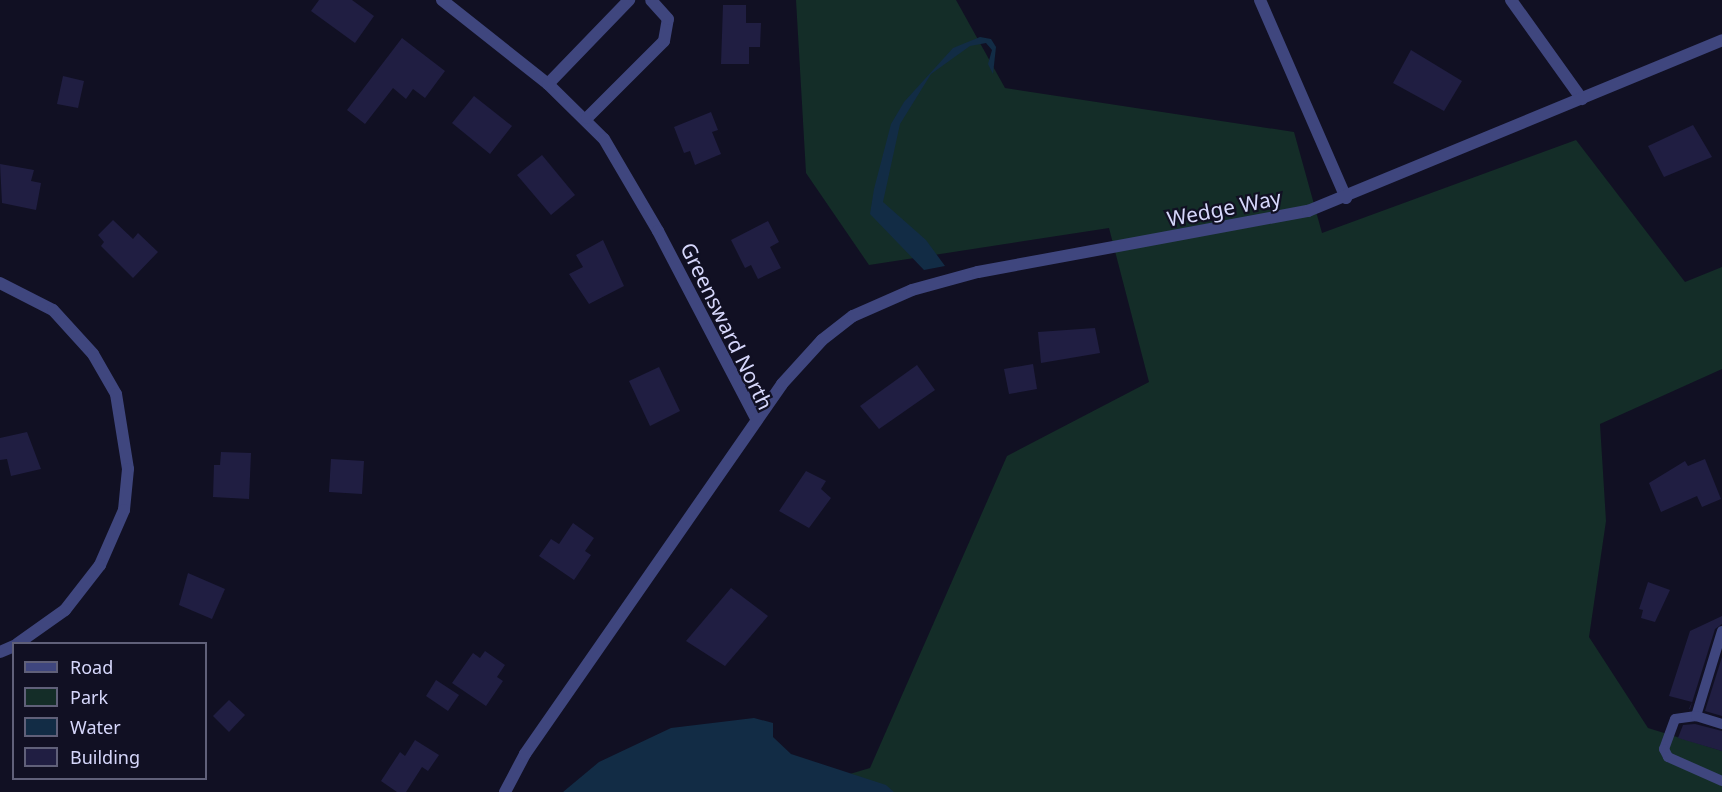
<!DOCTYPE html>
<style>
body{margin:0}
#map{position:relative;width:1722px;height:792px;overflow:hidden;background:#111023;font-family:"Noto Sans",sans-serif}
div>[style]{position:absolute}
.green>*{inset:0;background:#142d28}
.water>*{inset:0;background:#122c45}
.building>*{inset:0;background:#201e42}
.lane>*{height:10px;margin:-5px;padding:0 5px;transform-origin:5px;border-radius:5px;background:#3f467e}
.street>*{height:12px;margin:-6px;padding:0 6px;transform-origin:6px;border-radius:6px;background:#3f467e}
span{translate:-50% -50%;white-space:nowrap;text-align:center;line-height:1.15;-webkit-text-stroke:4.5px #111023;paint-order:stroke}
.street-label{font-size:21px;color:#d6d7fb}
.legend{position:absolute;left:12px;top:642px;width:195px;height:138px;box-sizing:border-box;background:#111023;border:2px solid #606079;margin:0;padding:8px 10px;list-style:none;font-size:18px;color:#d6d7fb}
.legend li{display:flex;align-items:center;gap:12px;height:30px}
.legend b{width:30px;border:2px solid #606079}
</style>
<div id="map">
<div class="green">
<i style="clip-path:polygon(796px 0,956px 0,1005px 88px,1294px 132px,1322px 233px,1576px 140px,1685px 282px,1722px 267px,1722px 369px,1600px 424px,1606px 521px,1589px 637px,1648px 728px,1722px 751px,1722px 792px,789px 792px,870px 768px,1007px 456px,1149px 382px,1109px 228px,869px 265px,806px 173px)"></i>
</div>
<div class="water">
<i style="clip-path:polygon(980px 37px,991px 39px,996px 47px,993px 74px,988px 64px,992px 50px,986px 43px,970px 46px,931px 74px,900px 124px,883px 202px,926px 240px,945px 266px,924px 270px,870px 214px,874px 189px,891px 124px,904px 102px,953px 48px)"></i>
<i style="clip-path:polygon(754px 718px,773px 723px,773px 737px,791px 754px,886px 785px,894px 792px,563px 792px,599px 762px,671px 728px)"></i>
</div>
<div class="building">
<i style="clip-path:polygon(319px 0,352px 0,374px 16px,355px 43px,311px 11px)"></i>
<i style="clip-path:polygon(723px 5px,746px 5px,746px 23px,761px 23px,760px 47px,749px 47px,749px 64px,721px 64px)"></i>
<i style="clip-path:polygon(402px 38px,445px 71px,425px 98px,413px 89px,406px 99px,393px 88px,365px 124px,347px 110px)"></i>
<i style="clip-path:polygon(1411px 50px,1462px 81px,1444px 111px,1393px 83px)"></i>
<i style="clip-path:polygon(63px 76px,84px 81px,78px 108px,57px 104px)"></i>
<i style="clip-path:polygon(474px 96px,512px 126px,490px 154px,452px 123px)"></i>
<i style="clip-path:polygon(711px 112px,718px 130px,712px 132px,721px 154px,695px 165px,690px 151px,684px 153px,674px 127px)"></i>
<i style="clip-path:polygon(1693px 125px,1712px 157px,1664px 177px,1648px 146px)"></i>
<i style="clip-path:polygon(542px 155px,575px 195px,551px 215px,517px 175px)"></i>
<i style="clip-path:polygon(0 164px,34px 170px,31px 181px,41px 183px,36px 210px,2px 203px)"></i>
<i style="clip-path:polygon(113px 220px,133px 239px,138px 233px,158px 252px,133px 278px,101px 246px,104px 242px,98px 235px)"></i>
<i style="clip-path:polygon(768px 221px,779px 242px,770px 247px,781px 268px,758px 279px,751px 265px,745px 268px,731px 240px)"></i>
<i style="clip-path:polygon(603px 240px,624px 286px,589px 304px,569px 274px,583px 267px,576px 255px)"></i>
<i style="clip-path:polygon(1095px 328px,1100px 353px,1041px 363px,1038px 332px)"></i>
<i style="clip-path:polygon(1033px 364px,1037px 389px,1009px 394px,1004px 369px)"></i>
<i style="clip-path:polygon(917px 365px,935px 390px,879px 429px,860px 406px)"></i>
<i style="clip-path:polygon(659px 367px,680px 411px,650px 426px,629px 381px)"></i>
<i style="clip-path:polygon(27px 432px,41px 469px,11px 476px,7px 459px,0 460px,0 438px)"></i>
<i style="clip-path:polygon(221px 452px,251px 453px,249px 499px,213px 497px,214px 465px,220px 465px)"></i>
<i style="clip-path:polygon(331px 459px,364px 461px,362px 494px,329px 492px)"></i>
<i style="clip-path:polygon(1705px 459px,1721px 499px,1702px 507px,1697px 496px,1661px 512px,1649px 483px,1685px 461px,1688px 466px)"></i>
<i style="clip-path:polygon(806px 471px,826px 481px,821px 489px,831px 498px,809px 528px,779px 511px)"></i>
<i style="clip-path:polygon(573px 523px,594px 538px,585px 551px,591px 555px,574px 580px,539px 556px,551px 539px,559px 544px)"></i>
<i style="clip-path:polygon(188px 573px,225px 589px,212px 619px,179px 605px)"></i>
<i style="clip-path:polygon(1648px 582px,1670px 590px,1655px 622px,1641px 618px,1643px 610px,1639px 609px)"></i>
<i style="clip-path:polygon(731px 588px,768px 616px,725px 666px,686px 641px)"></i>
<i style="clip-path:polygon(1722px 616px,1722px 624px,1715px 629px,1690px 709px,1689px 709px,1692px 702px,1669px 696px,1690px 631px)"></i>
<i style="clip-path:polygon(485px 651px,505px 665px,497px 677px,503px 681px,486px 706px,452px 683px,473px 653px,480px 658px)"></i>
<i style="clip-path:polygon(1722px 657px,1722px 716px,1705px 711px)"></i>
<i style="clip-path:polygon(436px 680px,459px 695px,448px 711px,426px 696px)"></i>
<i style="clip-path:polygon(229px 700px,245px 715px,229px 732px,213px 716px)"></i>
<i style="clip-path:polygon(1695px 724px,1722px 731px,1722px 751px,1678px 738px,1683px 725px)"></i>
<i style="clip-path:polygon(415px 740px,439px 755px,428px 771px,422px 767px,406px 792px,397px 792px,381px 781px,400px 752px,405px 756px)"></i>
</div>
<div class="lane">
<i style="left:1722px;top:631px;width:89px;rotate:107deg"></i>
<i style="left:1696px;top:716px;width:21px;rotate:172deg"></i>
<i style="left:1675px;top:719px;width:32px;rotate:110deg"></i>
<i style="left:1664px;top:749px;width:9px;rotate:63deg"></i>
<i style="left:1668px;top:757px;width:59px;rotate:24deg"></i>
<i style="left:1696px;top:716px;width:27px;rotate:17deg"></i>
</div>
<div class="street">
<i style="left:442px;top:0;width:135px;rotate:38.4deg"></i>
<i style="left:548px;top:84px;width:78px;rotate:44.5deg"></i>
<i style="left:604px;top:139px;width:107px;rotate:59.6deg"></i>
<i style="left:658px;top:231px;width:213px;rotate:62.4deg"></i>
<i style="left:1260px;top:0;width:216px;rotate:66.5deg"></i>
<i style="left:1511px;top:0;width:122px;rotate:54.4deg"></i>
<i style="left:548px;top:84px;width:117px;rotate:-46deg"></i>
<i style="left:587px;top:118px;width:109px;rotate:-45deg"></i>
<i style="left:664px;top:41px;width:22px;rotate:-80deg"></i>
<i style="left:668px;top:19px;width:25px;rotate:-132deg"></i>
<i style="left:0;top:283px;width:59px;rotate:27deg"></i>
<i style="left:53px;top:310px;width:59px;rotate:47.7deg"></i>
<i style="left:93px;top:354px;width:46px;rotate:60.1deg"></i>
<i style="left:116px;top:394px;width:76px;rotate:80.9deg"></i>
<i style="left:128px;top:469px;width:41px;rotate:95.6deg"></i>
<i style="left:124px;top:510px;width:60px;rotate:113.6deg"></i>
<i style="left:100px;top:565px;width:57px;rotate:127.9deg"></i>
<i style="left:65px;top:610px;width:59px;rotate:144.7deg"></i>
<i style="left:0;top:652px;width:15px;rotate:-23deg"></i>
<i style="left:505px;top:792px;width:43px;rotate:-62.2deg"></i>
<i style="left:525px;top:754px;width:450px;rotate:-55.2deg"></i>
<i style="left:782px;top:384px;width:59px;rotate:-47.7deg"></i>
<i style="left:822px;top:340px;width:39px;rotate:-38deg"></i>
<i style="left:853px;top:316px;width:64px;rotate:-23.8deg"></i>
<i style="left:912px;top:290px;width:68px;rotate:-15.3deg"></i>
<i style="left:978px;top:272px;width:336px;rotate:-10.5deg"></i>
<i style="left:1308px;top:211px;width:448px;rotate:-22.4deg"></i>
</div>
<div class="street-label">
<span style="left:1224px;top:208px;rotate:-11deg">Wedge Way</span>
<span style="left:727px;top:326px;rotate:64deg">Greensward North</span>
</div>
<ul class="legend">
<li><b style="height:8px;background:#3f467e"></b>Road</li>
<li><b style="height:16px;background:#142d28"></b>Park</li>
<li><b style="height:16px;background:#122c45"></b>Water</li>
<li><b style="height:16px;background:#201e42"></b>Building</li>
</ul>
</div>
